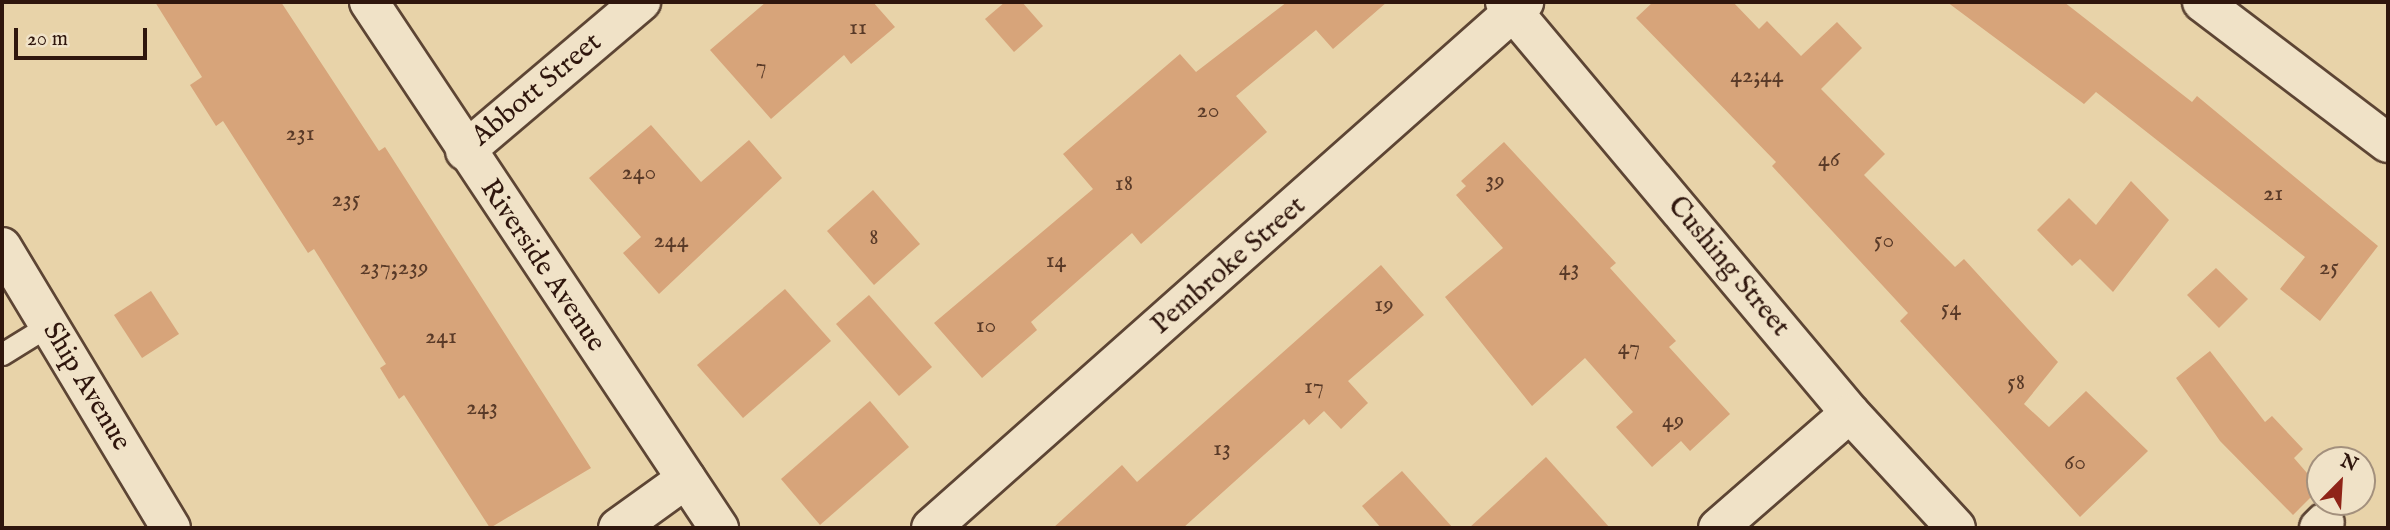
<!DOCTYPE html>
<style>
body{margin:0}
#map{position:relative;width:2390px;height:530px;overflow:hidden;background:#e8d3a9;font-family:"IM FELL English",serif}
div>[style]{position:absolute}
.building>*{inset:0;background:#d7a47a}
.roads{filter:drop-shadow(2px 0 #5d4534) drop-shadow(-2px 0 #5d4534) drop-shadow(0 2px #5d4534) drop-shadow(0 -2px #5d4534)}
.service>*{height:21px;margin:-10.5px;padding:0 10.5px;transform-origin:10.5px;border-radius:10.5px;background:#f0e2c7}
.minor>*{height:38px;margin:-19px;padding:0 19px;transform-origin:19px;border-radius:19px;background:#f0e2c7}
.secondary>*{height:38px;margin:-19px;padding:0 19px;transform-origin:19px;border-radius:19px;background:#f0e2c7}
span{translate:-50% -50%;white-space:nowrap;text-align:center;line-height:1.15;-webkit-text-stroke:7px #f0e2c7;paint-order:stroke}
.number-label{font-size:24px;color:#593a28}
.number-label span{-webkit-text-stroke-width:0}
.street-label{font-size:28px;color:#2f160d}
.frame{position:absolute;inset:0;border:4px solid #2f160d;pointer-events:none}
.north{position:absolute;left:2306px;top:446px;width:70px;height:70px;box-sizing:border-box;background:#f0e2c7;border:2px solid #a3907d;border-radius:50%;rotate:24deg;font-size:19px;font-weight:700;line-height:28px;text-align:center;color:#2f160d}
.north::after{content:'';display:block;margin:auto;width:24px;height:32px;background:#8f2418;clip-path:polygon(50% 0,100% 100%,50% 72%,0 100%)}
.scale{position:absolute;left:14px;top:28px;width:133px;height:32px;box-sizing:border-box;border:4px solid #2f160d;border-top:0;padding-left:9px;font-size:21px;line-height:24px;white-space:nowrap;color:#2f160d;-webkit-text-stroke:5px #f0e2c7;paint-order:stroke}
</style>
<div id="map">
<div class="building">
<i style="clip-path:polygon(155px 2px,281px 2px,379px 151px,385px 147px,591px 468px,490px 528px,404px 395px,399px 399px,380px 368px,386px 364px,314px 249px,308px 253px,223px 121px,216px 126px,190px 85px,202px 77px)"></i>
<i style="clip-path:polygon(766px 2px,873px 2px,895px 27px,851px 64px,844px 55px,771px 119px,710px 50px)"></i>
<i style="clip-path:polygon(1005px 2px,1022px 2px,1043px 26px,1014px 52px,985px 19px)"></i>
<i style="clip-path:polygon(1287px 2px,1387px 2px,1333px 49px,1316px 30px,1236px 96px,1267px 132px,1141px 244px,1132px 233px,1031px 322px,1037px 330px,982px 378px,934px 323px,1093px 189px,1063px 154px,1180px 54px,1196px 72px)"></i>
<i style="clip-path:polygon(1653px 2px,1733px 2px,1759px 29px,1767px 21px,1801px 56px,1837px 22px,1862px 48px,1821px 89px,1885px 154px,1864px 175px,1955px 267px,1964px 259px,2058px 362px,2024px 404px,2049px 427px,2086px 391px,2148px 451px,2080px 517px,1900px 321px,1908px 313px,1772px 166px,1776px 162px,1636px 18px)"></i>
<i style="clip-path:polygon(1947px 2px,2064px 2px,2192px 102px,2197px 96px,2378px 246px,2320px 321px,2280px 289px,2305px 257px,2096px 92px,2084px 104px)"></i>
<i style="clip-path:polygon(651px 125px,701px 182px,749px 140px,782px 178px,659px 294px,623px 253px,641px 237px,589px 178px)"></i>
<i style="clip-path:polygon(1504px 142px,1616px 263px,1610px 268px,1676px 341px,1669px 347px,1730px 414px,1690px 451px,1681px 441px,1652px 467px,1616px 427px,1633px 412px,1585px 358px,1532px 406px,1445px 297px,1503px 248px,1456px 195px,1466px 186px,1461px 181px)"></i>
<i style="clip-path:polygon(2131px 181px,2169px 220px,2113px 292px,2080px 259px,2072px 266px,2037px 230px,2069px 198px,2096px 225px)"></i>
<i style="clip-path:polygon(873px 190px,920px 244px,874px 285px,827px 231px)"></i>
<i style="clip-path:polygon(1381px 265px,1424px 315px,1348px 381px,1368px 403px,1341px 429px,1324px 411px,1309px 425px,1304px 419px,1183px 528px,1053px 528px,1122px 465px,1137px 482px)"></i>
<i style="clip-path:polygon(2216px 268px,2248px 299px,2219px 328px,2187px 295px)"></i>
<i style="clip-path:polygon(785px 289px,831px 341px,743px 418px,697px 365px)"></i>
<i style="clip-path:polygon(151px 291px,179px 334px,142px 358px,114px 315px)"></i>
<i style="clip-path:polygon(869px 295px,932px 367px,899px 396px,836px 324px)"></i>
<i style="clip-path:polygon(2210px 351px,2265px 422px,2272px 416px,2303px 449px,2294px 458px,2320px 488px,2293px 515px,2220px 441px,2176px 378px)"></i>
<i style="clip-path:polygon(870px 401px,909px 447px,820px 525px,781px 479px)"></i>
<i style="clip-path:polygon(1546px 457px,1610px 528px,1469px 528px)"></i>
<i style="clip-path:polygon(1402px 471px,1453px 528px,1381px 528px,1362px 506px)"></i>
</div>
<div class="roads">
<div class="service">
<i style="left:2px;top:354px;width:55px;rotate:-31.7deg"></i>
</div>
<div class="minor">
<i style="left:1505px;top:2px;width:537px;rotate:49.99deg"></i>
<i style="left:1850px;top:413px;width:156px;rotate:47.3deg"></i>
<i style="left:2202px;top:2px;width:233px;rotate:37.2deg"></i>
<i style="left:465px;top:151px;width:231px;rotate:-40.3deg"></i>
<i style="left:2px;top:247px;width:328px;rotate:59deg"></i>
<i style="left:618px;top:528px;width:84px;rotate:-35.8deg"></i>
<i style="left:931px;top:528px;width:793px;rotate:-41.57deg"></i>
<i style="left:1718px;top:528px;width:175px;rotate:-41.1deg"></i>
<i style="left:2319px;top:528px;width:8px;rotate:-45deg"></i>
</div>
<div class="secondary">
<i style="left:369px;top:2px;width:632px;rotate:56.36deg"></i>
</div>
</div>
<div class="number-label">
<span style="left:858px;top:28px">11</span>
<span style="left:761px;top:67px">7</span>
<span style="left:1757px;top:76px">42;44</span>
<span style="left:1208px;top:111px">20</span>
<span style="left:300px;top:134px">231</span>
<span style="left:1829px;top:160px">46</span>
<span style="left:639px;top:173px">240</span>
<span style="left:1495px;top:181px">39</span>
<span style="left:1124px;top:184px">18</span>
<span style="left:2273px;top:194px">21</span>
<span style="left:346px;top:200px">235</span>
<span style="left:874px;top:238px">8</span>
<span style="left:671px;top:241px">244</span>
<span style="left:1884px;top:241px">50</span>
<span style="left:1056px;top:261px">14</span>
<span style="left:394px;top:268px">237;239</span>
<span style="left:2329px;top:268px">25</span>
<span style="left:1569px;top:269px">43</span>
<span style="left:1384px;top:305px">19</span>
<span style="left:1951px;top:309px">54</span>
<span style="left:986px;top:326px">10</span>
<span style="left:441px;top:337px">241</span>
<span style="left:1629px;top:348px">47</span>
<span style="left:2016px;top:383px">58</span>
<span style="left:1314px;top:387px">17</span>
<span style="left:482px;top:408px">243</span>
<span style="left:1673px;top:421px">49</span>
<span style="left:1222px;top:449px">13</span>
<span style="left:2075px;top:463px">60</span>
</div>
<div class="street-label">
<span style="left:537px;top:90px;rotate:-40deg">Abbott Street</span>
<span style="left:542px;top:266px;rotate:56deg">Riverside Avenue</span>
<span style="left:1229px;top:266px;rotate:-41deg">Pembroke Street</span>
<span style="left:1728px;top:267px;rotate:50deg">Cushing Street</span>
<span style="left:86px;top:387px;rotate:59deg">Ship Avenue</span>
</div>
<div class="frame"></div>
<div class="north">N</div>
<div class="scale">20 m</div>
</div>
